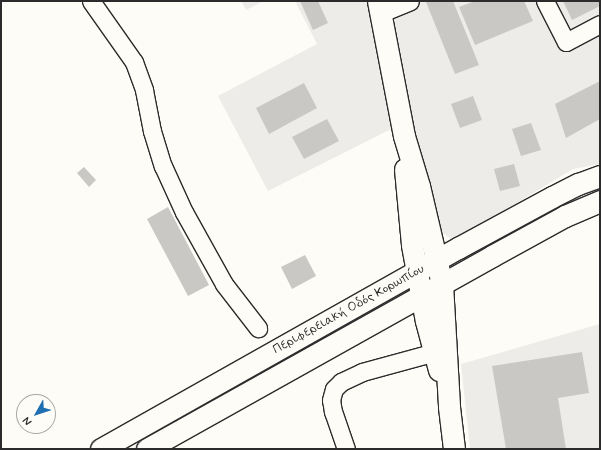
<!DOCTYPE html>
<meta charset="utf-8">
<style>
body{margin:0}
#map{position:relative;width:601px;height:450px;overflow:hidden;background:#fdfcf7;font-family:Mynerve,sans-serif}
div>[style]{position:absolute}
.built>*{inset:0;background:#edece8}
.building>*{inset:0;background:#c9c8c4}
.roads{filter:drop-shadow(1px 0 #2b2b2b) drop-shadow(-1px 0 #2b2b2b) drop-shadow(0 1px #2b2b2b) drop-shadow(0 -1px #2b2b2b)}
.minor>*{height:17px;margin:-8.5px;padding:0 8.5px;transform-origin:8.5px;border-radius:8.5px;background:#fdfcf7}
.major>*{height:21px;margin:-10.5px;padding:0 10.5px;transform-origin:10.5px;border-radius:10.5px;background:#fdfcf7}
span{translate:-50% -50%;white-space:nowrap;text-align:center;line-height:1.15;-webkit-text-stroke:3px #fdfcf7;paint-order:stroke}
.street-label{font-size:13px;color:#2b2b2b}
.frame{position:absolute;inset:0;border:2px solid #2b2b2b;pointer-events:none}
.north{position:absolute;left:16px;top:394px;width:40px;height:40px;box-sizing:border-box;background:#fdfcf7;border:1px solid #a9a8a5;border-radius:50%;rotate:231deg;font-size:11px;font-weight:700;line-height:16px;text-align:center;color:#2b2b2b}
.north::after{content:'';display:block;margin:auto;width:14px;height:18px;background:#1f6fb2;clip-path:polygon(50% 0,100% 100%,50% 72%,0 100%)}
</style>
<div id="map">
<div class="built">
<i style="clip-path:polygon(241px 1px,264px 1px,246px 10px)"></i>
<i style="clip-path:polygon(295px 1px,600px 1px,600px 164px,573px 169px,454px 241px,435px 227px,409px 120px,268px 191px,218px 96px,317px 44px)"></i>
<i style="clip-path:polygon(600px 324px,600px 449px,470px 449px,461px 364px)"></i>
</div>
<div class="building">
<i style="clip-path:polygon(300px 1px,318px 1px,328px 23px,313px 30px)"></i>
<i style="clip-path:polygon(428px 1px,453px 1px,479px 65px,455px 74px,426px 2px)"></i>
<i style="clip-path:polygon(475px 1px,524px 1px,533px 21px,475px 45px,459px 7px)"></i>
<i style="clip-path:polygon(563px 1px,600px 1px,600px 6px,572px 20px)"></i>
<i style="clip-path:polygon(600px 81px,600px 119px,566px 138px,555px 104px)"></i>
<i style="clip-path:polygon(304px 83px,317px 108px,269px 134px,256px 108px)"></i>
<i style="clip-path:polygon(473px 96px,482px 120px,460px 128px,451px 104px)"></i>
<i style="clip-path:polygon(327px 119px,339px 141px,304px 159px,292px 137px)"></i>
<i style="clip-path:polygon(531px 123px,541px 150px,521px 156px,512px 129px)"></i>
<i style="clip-path:polygon(514px 164px,520px 186px,500px 191px,494px 169px)"></i>
<i style="clip-path:polygon(84px 167px,96px 180px,89px 187px,77px 173px)"></i>
<i style="clip-path:polygon(168px 207px,209px 285px,188px 296px,147px 219px)"></i>
<i style="clip-path:polygon(305px 255px,316px 276px,292px 289px,281px 267px)"></i>
<i style="clip-path:polygon(582px 352px,589px 393px,558px 398px,566px 449px,506px 449px,492px 366px)"></i>
</div>
<div class="roads">
<div class="minor">
<i style="left:91px;top:1px;width:75px;rotate:54.8deg"></i>
<i style="left:134px;top:62px;width:30px;rotate:70deg"></i>
<i style="left:144px;top:90px;width:42px;rotate:79deg"></i>
<i style="left:152px;top:131px;width:37px;rotate:73deg"></i>
<i style="left:163px;top:166px;width:51px;rotate:65.5deg"></i>
<i style="left:184px;top:212px;width:82px;rotate:60.9deg"></i>
<i style="left:224px;top:284px;width:56px;rotate:52.3deg"></i>
<i style="left:545px;top:1px;width:46px;rotate:62.9deg"></i>
<i style="left:566px;top:42px;width:38px;rotate:-28deg"></i>
<i style="left:381px;top:13px;width:31px;rotate:-22deg"></i>
<i style="left:346px;top:449px;width:39px;rotate:-109deg"></i>
<i style="left:333px;top:412px;width:12px;rotate:-99deg"></i>
<i style="left:331px;top:400px;width:11px;rotate:-75deg"></i>
<i style="left:334px;top:389px;width:10px;rotate:-45deg"></i>
<i style="left:341px;top:382px;width:23px;rotate:-25deg"></i>
<i style="left:362px;top:372px;width:76px;rotate:-15.3deg"></i>
</div>
<div class="major">
<i style="left:378px;top:1px;width:137px;rotate:79.1deg"></i>
<i style="left:404px;top:136px;width:52px;rotate:73.3deg"></i>
<i style="left:419px;top:186px;width:101px;rotate:76.8deg"></i>
<i style="left:442px;top:284px;width:123px;rotate:86.7deg"></i>
<i style="left:449px;top:407px;width:42px;rotate:83.2deg"></i>
<i style="left:405px;top:169px;width:76px;rotate:84.7deg"></i>
<i style="left:412px;top:245px;width:77px;rotate:79.6deg"></i>
<i style="left:426px;top:321px;width:51px;rotate:75.1deg"></i>
<i style="left:101px;top:449px;width:410px;rotate:-29.4deg"></i>
<i style="left:458px;top:248px;width:107px;rotate:-28.5deg"></i>
<i style="left:552px;top:197px;width:29px;rotate:-27deg"></i>
<i style="left:578px;top:184px;width:23px;rotate:-20deg"></i>
<i style="left:147px;top:449px;width:395px;rotate:-29.2deg"></i>
<i style="left:492px;top:256px;width:83px;rotate:-28.7deg"></i>
<i style="left:565px;top:216px;width:38px;rotate:-23deg"></i>
</div>
</div>
<div class="street-label">
<span style="left:349px;top:310px;rotate:-29deg">Περιφερειακή Οδός Κορωπίου</span>
</div>
<div class="frame"></div>
<div class="north">N</div>
</div>
